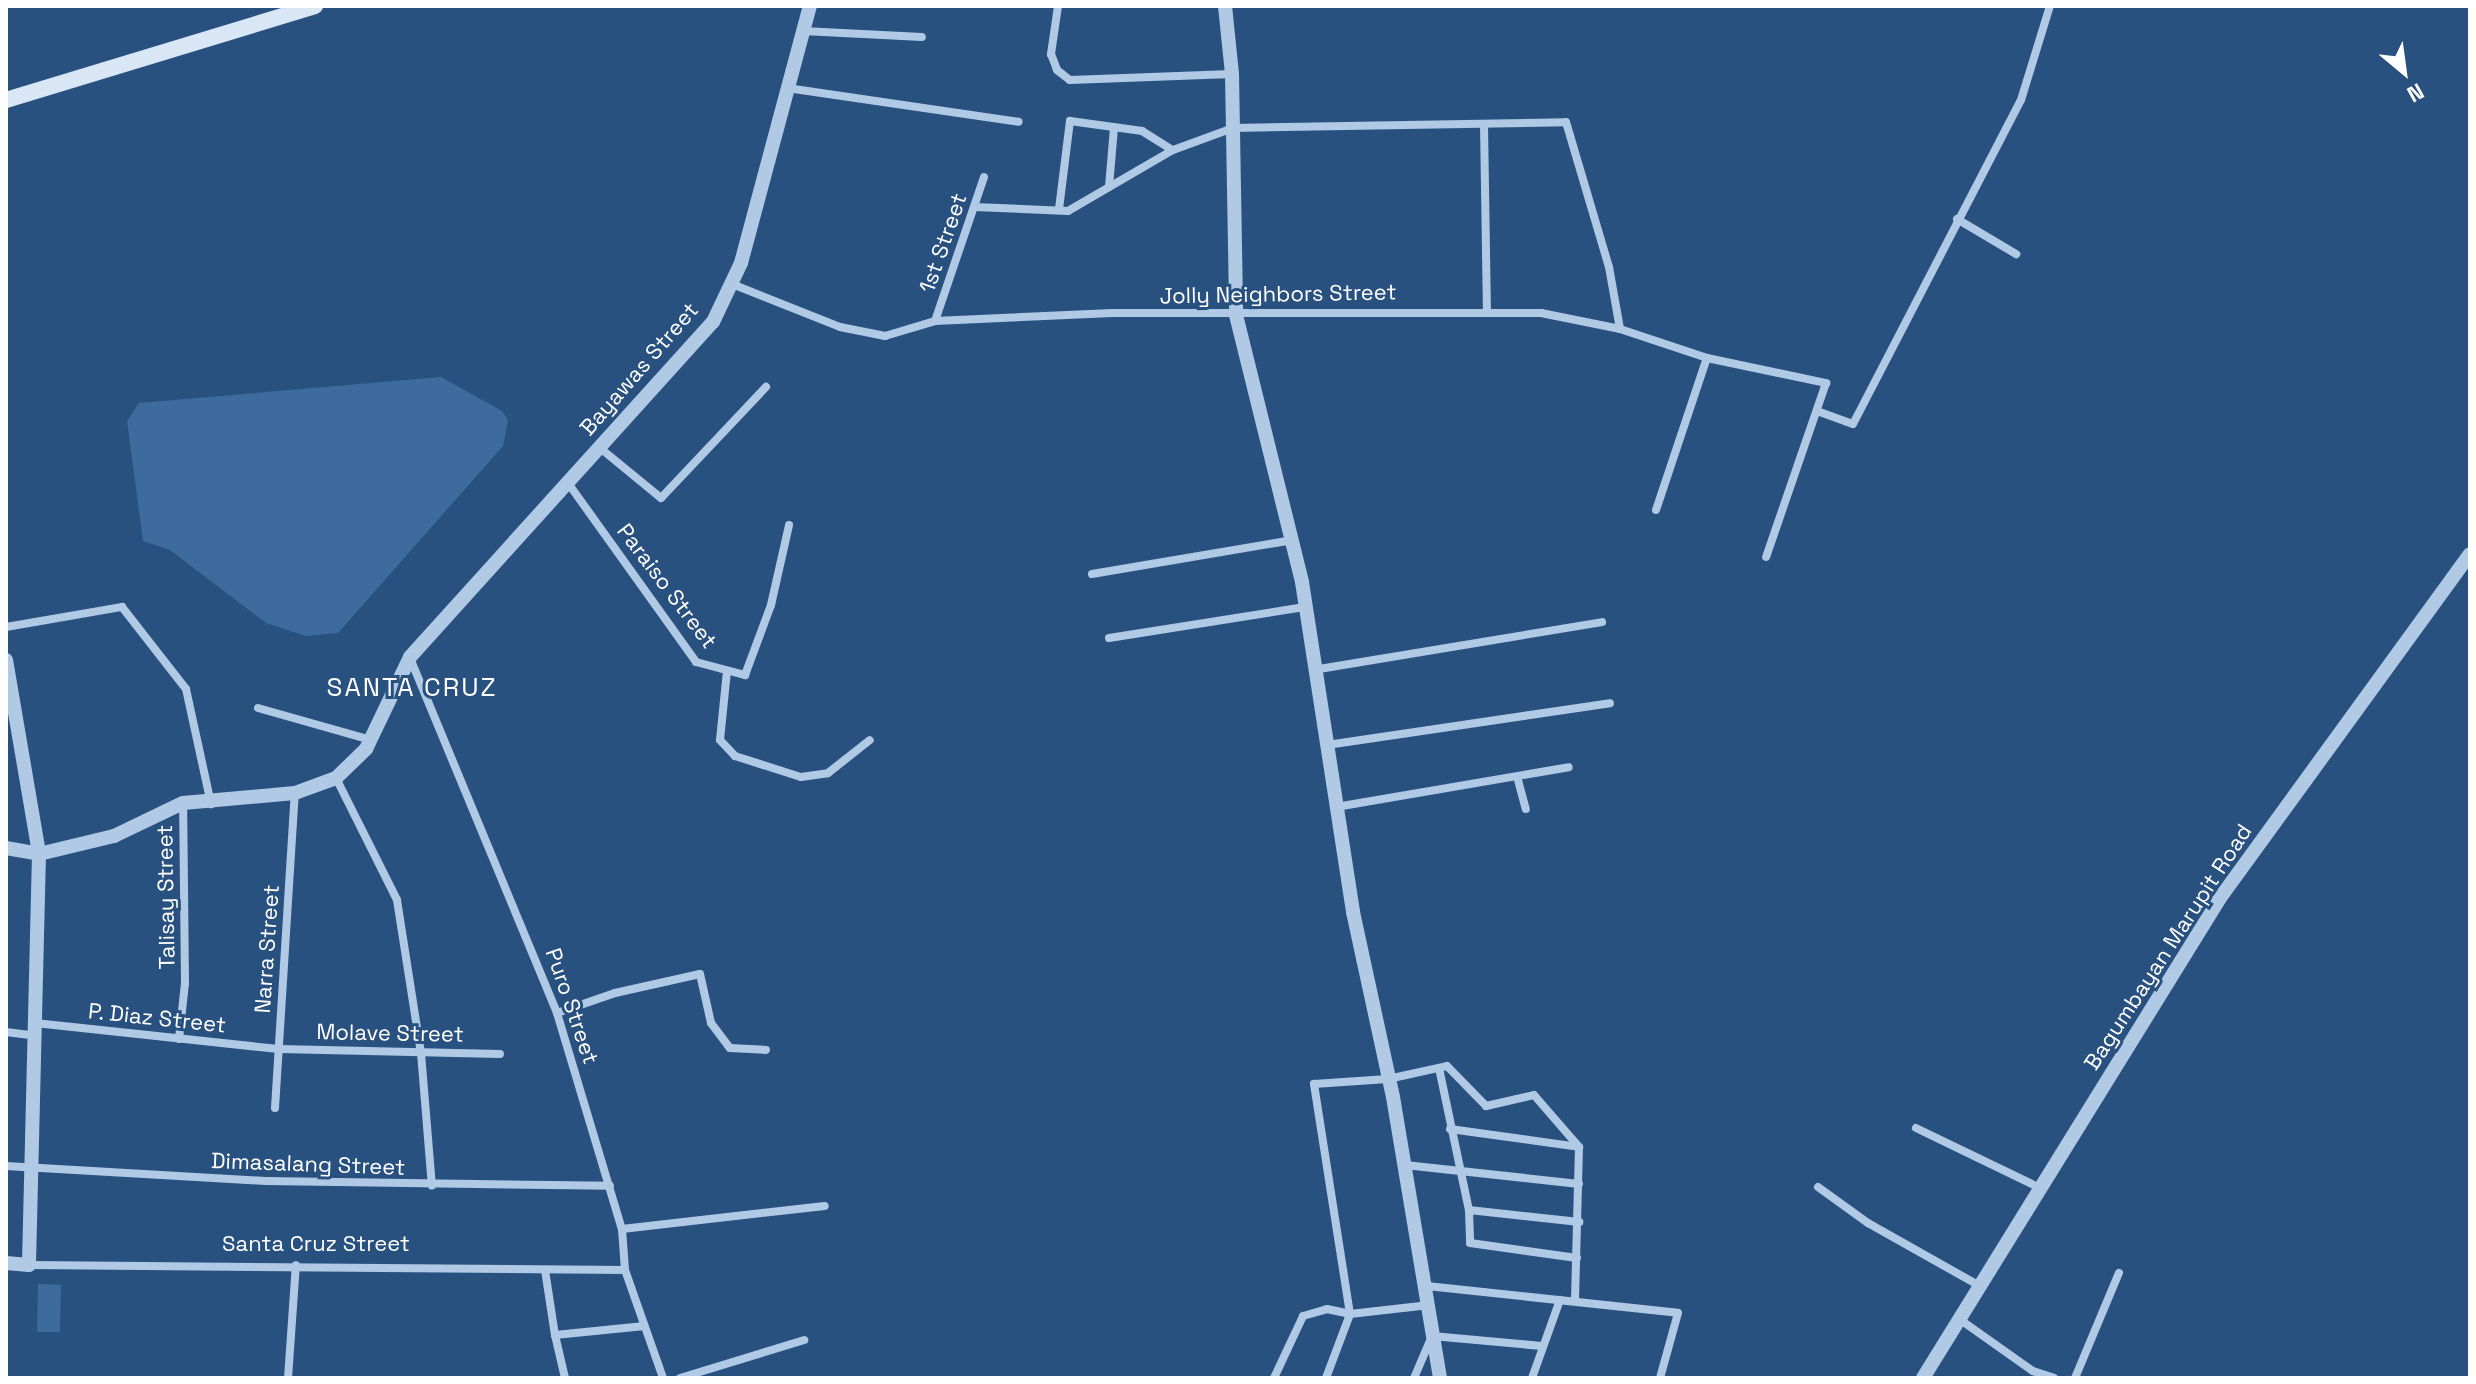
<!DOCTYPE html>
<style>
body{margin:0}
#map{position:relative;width:2476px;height:1384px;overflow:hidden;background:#295180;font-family:"Space Grotesk",sans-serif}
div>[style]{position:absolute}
.green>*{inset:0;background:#3d6b9d}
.minor>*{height:8px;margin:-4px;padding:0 4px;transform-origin:4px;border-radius:4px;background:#b0cae6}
.tertiary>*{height:14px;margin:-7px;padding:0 7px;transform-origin:7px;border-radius:7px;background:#b0cae6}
.secondary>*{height:16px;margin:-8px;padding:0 8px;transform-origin:8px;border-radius:8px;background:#d9e6f5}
span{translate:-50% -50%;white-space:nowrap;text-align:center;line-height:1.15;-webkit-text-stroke:6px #295180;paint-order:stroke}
.street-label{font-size:22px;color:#fff}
.quarter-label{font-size:26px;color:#fff;letter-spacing:2px}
.frame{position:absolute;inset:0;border:8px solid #fff;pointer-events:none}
.north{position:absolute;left:2364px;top:32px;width:80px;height:80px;-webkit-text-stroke:6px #295180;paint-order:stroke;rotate:151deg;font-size:22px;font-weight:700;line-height:32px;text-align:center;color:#fff}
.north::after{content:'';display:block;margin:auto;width:28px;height:36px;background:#fff;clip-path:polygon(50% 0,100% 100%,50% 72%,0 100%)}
</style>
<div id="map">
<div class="green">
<i style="clip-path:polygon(441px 377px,502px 411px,508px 420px,503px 446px,338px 633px,306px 636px,266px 623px,170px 550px,143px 541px,127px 421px,139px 403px)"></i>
<i style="clip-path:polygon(38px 1284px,61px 1285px,60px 1332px,37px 1332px)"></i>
</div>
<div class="minor">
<i style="left:1058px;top:6px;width:49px;rotate:98.3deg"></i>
<i style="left:1051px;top:54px;width:17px;rotate:69deg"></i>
<i style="left:1057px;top:70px;width:16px;rotate:38deg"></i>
<i style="left:1070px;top:80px;width:162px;rotate:-2.1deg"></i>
<i style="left:803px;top:31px;width:119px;rotate:2.9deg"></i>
<i style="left:787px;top:88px;width:234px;rotate:8.3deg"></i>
<i style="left:1484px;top:124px;width:185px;rotate:89.1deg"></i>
<i style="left:1109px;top:187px;width:60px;rotate:-85.2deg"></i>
<i style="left:974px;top:207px;width:94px;rotate:2.4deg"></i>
<i style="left:1068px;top:211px;width:121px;rotate:-30.2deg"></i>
<i style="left:1173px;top:150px;width:64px;rotate:-20.1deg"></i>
<i style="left:1233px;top:128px;width:333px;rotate:-1deg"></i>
<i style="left:1566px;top:122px;width:151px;rotate:73.5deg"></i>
<i style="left:1609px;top:267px;width:63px;rotate:79.9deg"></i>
<i style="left:1059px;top:209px;width:89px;rotate:-82.9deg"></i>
<i style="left:1070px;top:121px;width:73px;rotate:7.9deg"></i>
<i style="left:1142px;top:131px;width:36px;rotate:32deg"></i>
<i style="left:1957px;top:219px;width:69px;rotate:30.7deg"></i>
<i style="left:732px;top:284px;width:116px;rotate:21.7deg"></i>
<i style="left:840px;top:327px;width:46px;rotate:11.3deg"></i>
<i style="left:885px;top:336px;width:52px;rotate:-16.7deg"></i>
<i style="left:935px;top:321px;width:178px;rotate:-2.6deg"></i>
<i style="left:1113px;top:313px;width:428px"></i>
<i style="left:1541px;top:313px;width:81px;rotate:11.4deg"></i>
<i style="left:1620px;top:329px;width:92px;rotate:18.4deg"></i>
<i style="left:1707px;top:358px;width:122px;rotate:11.9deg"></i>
<i style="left:1826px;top:383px;width:184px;rotate:109deg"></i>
<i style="left:935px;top:321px;width:152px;rotate:-71.2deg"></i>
<i style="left:1817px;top:411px;width:38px;rotate:20deg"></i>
<i style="left:1853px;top:424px;width:365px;rotate:-62.6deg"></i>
<i style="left:2021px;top:100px;width:98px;rotate:-72.9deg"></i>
<i style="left:600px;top:448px;width:79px;rotate:39.3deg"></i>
<i style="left:661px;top:498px;width:153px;rotate:-46.6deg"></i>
<i style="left:568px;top:483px;width:220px;rotate:54.4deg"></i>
<i style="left:696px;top:662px;width:51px;rotate:14.9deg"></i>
<i style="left:745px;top:675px;width:75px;rotate:-69.6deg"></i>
<i style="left:771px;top:605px;width:82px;rotate:-77.3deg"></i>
<i style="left:1656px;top:510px;width:160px;rotate:-71.5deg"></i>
<i style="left:1092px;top:574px;width:204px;rotate:-9.6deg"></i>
<i style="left:6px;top:627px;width:118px;rotate:-9.8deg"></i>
<i style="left:122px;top:607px;width:104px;rotate:52deg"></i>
<i style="left:186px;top:689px;width:118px;rotate:77.7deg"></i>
<i style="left:1109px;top:638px;width:198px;rotate:-9deg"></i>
<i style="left:410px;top:658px;width:384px;rotate:67.5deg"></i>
<i style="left:557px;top:1013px;width:226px;rotate:73.3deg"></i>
<i style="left:622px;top:1229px;width:41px;rotate:85.8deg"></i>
<i style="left:625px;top:1270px;width:114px;rotate:70.6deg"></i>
<i style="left:1313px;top:670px;width:293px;rotate:-9.4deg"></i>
<i style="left:727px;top:671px;width:69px;rotate:95.8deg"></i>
<i style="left:720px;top:740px;width:22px;rotate:47deg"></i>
<i style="left:735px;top:756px;width:69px;rotate:17.7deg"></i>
<i style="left:801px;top:777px;width:27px;rotate:-8deg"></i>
<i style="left:828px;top:773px;width:53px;rotate:-38.2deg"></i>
<i style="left:258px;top:708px;width:117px;rotate:15.8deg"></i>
<i style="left:1327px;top:745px;width:286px;rotate:-8.4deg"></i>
<i style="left:336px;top:778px;width:136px;rotate:63.4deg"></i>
<i style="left:397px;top:900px;width:155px;rotate:81.1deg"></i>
<i style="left:421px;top:1053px;width:133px;rotate:85.3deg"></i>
<i style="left:1518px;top:780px;width:30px;rotate:75deg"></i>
<i style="left:1336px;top:807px;width:236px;rotate:-9.7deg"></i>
<i style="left:557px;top:1013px;width:61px;rotate:-19deg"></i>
<i style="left:615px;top:993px;width:87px;rotate:-12.6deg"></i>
<i style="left:700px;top:974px;width:50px;rotate:77.3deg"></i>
<i style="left:711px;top:1023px;width:31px;rotate:53deg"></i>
<i style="left:730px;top:1048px;width:36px;rotate:3deg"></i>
<i style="left:35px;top:1023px;width:245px;rotate:6.1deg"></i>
<i style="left:279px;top:1049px;width:221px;rotate:1.3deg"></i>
<i style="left:6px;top:1032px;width:26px;rotate:7deg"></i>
<i style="left:179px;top:1039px;width:56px;rotate:-83.9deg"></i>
<i style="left:185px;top:983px;width:180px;rotate:-90.6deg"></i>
<i style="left:1439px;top:1068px;width:145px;rotate:78.1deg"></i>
<i style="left:1469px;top:1210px;width:33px;rotate:88deg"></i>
<i style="left:1470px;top:1243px;width:108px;rotate:8deg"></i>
<i style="left:275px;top:1108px;width:316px;rotate:-86.4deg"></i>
<i style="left:1916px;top:1128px;width:138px;rotate:25.8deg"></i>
<i style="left:1450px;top:1129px;width:130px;rotate:7.9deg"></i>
<i style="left:1405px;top:1165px;width:175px;rotate:6.2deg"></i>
<i style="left:6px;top:1166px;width:260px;rotate:3.3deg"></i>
<i style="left:266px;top:1181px;width:344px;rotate:0.8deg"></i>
<i style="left:1818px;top:1187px;width:62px;rotate:35.8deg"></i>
<i style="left:1868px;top:1223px;width:129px;rotate:29.4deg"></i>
<i style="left:1469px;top:1210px;width:111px;rotate:6.2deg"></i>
<i style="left:622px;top:1229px;width:204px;rotate:-6.5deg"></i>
<i style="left:29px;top:1265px;width:596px;rotate:0.48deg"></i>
<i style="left:545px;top:1270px;width:66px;rotate:81.3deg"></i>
<i style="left:1427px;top:1286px;width:252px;rotate:6.1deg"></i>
<i style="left:1678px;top:1313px;width:67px;rotate:105.5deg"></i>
<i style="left:1962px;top:1321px;width:87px;rotate:35.2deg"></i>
<i style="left:2033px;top:1371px;width:22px;rotate:18deg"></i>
<i style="left:288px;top:1378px;width:113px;rotate:-86deg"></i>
<i style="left:565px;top:1378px;width:44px;rotate:-103.1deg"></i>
<i style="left:555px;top:1335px;width:90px;rotate:-5.7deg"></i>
<i style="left:680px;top:1378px;width:130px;rotate:-17deg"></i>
<i style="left:1274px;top:1378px;width:68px;rotate:-64.9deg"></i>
<i style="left:1303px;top:1316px;width:25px;rotate:-16deg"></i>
<i style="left:1327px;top:1309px;width:24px;rotate:12deg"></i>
<i style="left:1350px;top:1314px;width:80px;rotate:-6.5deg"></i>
<i style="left:1326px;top:1378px;width:68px;rotate:-69.4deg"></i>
<i style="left:1350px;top:1314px;width:233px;rotate:-98.9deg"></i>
<i style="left:1314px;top:1084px;width:74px;rotate:-3.9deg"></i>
<i style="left:1388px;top:1079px;width:60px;rotate:-12.4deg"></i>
<i style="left:1447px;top:1066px;width:56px;rotate:45.7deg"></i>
<i style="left:1486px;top:1106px;width:49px;rotate:-12.9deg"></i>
<i style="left:1534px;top:1095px;width:69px;rotate:49.1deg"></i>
<i style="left:1579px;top:1147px;width:154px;rotate:91.5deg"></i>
<i style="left:1414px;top:1378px;width:46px;rotate:-66.8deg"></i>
<i style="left:1432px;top:1336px;width:110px;rotate:5.2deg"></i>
<i style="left:1532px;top:1378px;width:83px;rotate:-70.3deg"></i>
<i style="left:2075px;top:1378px;width:114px;rotate:-67.3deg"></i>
</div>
<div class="tertiary">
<i style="left:1225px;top:6px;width:68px;rotate:84.1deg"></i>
<i style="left:1232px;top:74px;width:241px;rotate:89deg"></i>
<i style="left:1236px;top:315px;width:275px;rotate:76.1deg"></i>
<i style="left:1302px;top:582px;width:334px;rotate:81.2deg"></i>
<i style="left:1353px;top:912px;width:189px;rotate:77.8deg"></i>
<i style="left:1393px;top:1097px;width:285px;rotate:80.5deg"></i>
<i style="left:6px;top:660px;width:197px;rotate:80.3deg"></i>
<i style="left:39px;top:854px;width:411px;rotate:91.4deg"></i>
<i style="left:29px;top:1265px;width:23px;rotate:-175deg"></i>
<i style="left:6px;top:848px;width:34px;rotate:10deg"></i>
<i style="left:39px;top:854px;width:77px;rotate:-13.5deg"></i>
<i style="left:114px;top:836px;width:76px;rotate:-25.6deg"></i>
<i style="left:183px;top:803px;width:112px;rotate:-5.1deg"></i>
<i style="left:295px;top:793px;width:44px;rotate:-20.1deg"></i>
<i style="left:336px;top:778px;width:42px;rotate:-44deg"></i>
<i style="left:366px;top:749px;width:102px;rotate:-64.4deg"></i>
<i style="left:410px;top:657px;width:452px;rotate:-47.9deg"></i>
<i style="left:713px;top:322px;width:65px;rotate:-64.6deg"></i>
<i style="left:741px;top:263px;width:266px;rotate:-75deg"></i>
<i style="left:1923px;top:1378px;width:564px;rotate:-58.25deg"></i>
<i style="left:2220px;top:898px;width:425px;rotate:-54deg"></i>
</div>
<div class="secondary">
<i style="left:6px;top:100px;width:323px;rotate:-16.9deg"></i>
</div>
<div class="street-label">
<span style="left:943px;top:243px;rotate:-71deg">1st Street</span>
<span style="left:1278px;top:294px;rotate:-1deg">Jolly Neighbors Street</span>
<span style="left:639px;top:369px;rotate:-49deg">Bayawas Street</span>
<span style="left:667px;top:586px;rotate:53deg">Paraiso Street</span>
<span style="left:166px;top:897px;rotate:-91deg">Talisay Street</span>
<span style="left:2168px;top:947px;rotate:-57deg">Bagumbayan Marupit Road</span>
<span style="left:267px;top:949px;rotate:-86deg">Narra Street</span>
<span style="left:572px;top:1006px;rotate:71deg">Puro Street</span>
<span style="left:157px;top:1018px;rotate:6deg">P. Diaz Street</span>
<span style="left:390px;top:1033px;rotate:1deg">Molave Street</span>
<span style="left:308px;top:1164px;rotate:2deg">Dimasalang Street</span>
<span style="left:316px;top:1244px">Santa Cruz Street</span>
</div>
<div class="quarter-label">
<span style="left:412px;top:688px">SANTA CRUZ</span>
</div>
<div class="frame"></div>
<div class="north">N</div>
</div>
